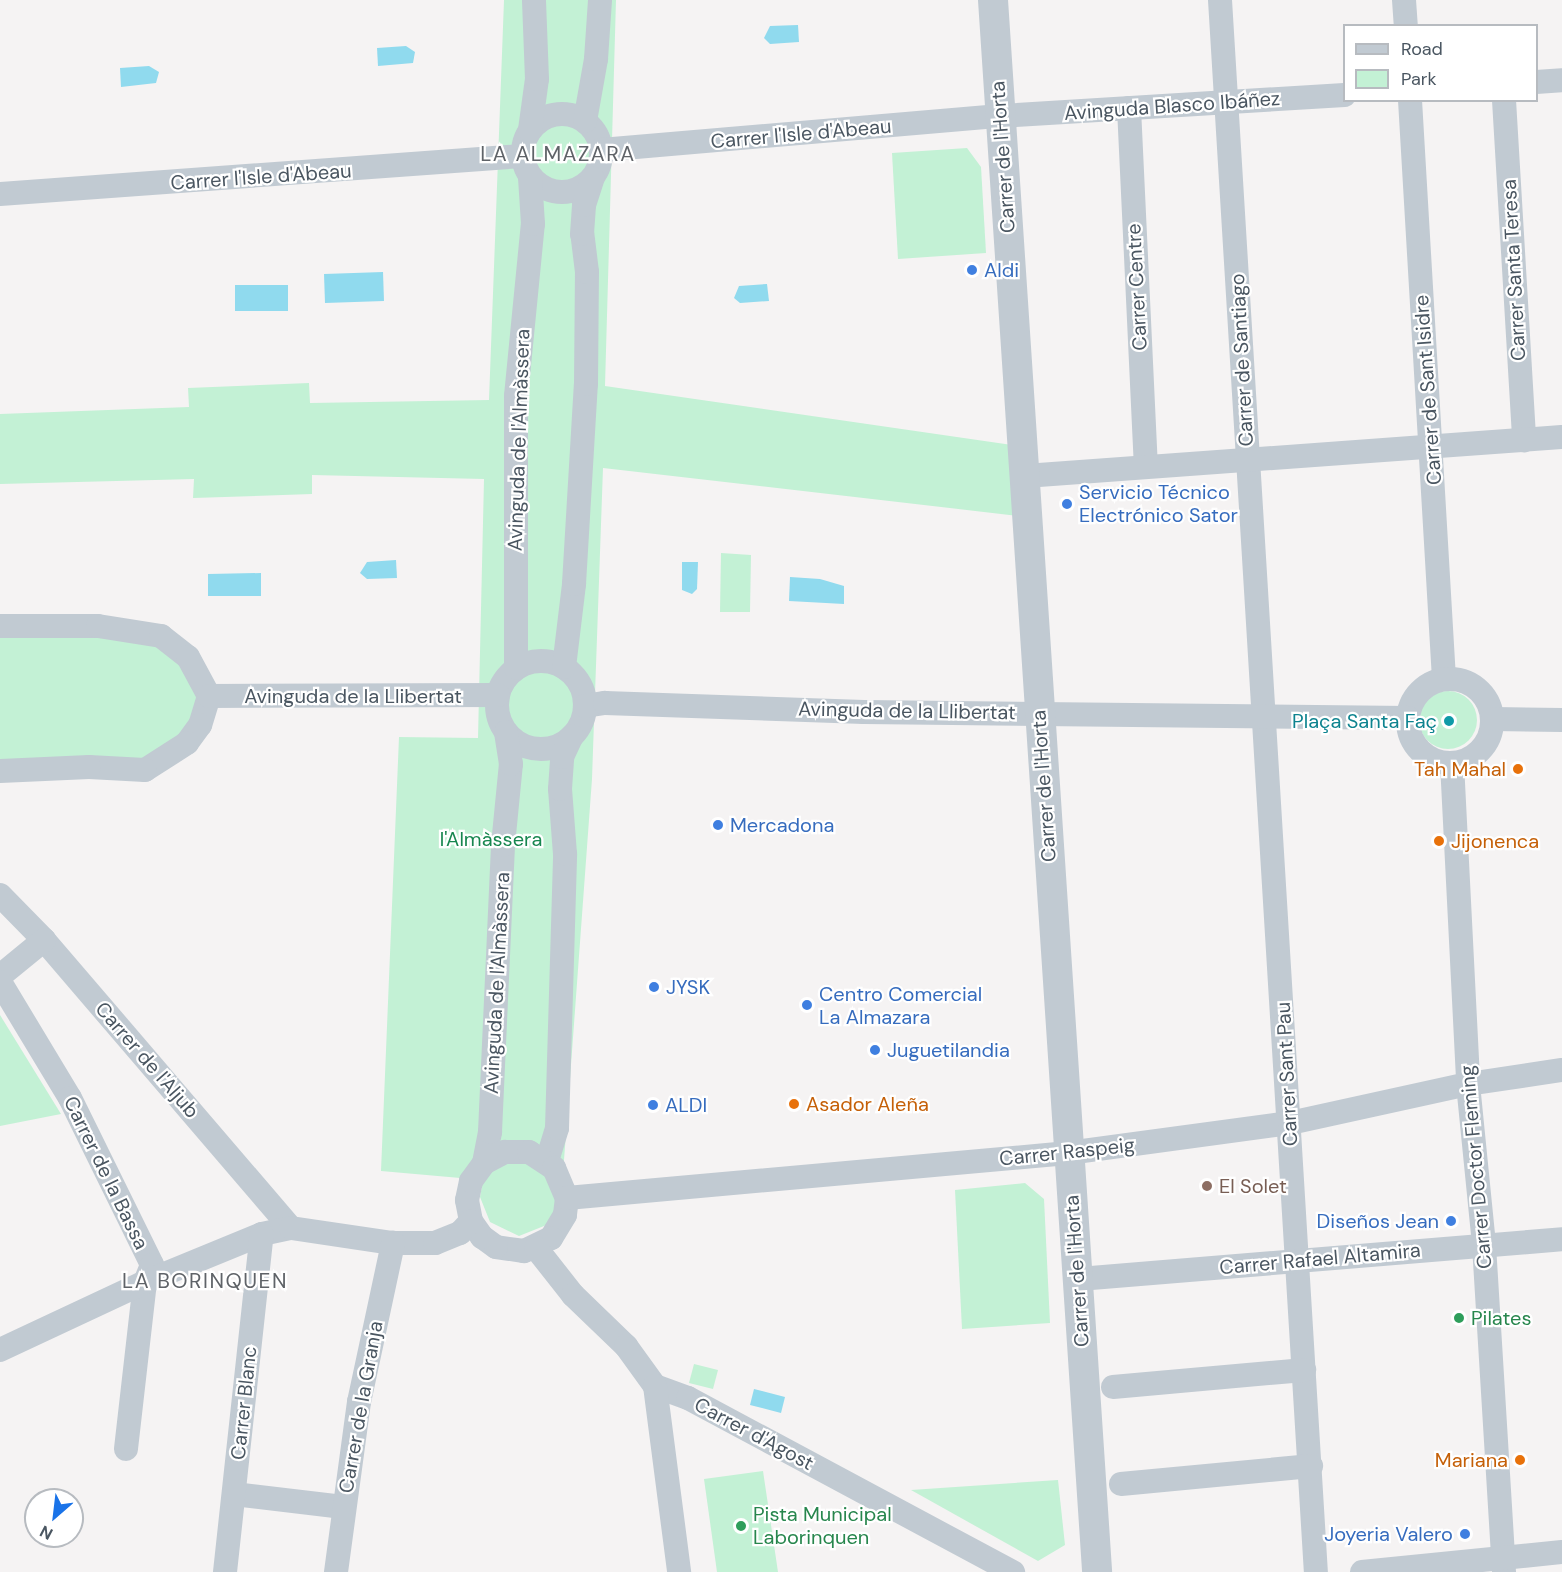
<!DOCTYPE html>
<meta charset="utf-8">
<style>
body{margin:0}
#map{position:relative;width:1562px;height:1572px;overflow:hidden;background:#f5f3f3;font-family:"DM Sans",sans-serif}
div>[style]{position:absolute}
.green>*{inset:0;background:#c3f1d5}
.round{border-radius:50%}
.water>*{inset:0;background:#90daee}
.minor>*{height:24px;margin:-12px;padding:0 12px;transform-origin:12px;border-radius:12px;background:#c1cad2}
.minor>.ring{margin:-12px;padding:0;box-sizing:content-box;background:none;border:24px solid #c1cad2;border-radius:50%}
.tertiary>*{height:30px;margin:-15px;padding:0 15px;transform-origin:15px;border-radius:15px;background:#c1cad2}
.dots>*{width:16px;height:16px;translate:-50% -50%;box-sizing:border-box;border:3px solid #fff;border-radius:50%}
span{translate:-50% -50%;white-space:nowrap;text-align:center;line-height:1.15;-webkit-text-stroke:4.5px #fff;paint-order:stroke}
.street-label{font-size:20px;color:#4a5661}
.shop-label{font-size:20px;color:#366cbe}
.left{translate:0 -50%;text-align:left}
.right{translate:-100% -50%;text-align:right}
.culture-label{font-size:20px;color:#0d838f}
.food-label{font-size:20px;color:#c56008}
.park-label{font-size:20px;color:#17864f}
.education-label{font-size:20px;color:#785e54}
.leisure-label{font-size:20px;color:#27864d}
.neighbourhood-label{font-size:21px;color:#5f6368;letter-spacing:1.5px}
.legend{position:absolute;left:1343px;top:24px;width:195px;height:78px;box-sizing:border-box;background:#fff;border:2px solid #b7bbc0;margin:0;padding:8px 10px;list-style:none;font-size:18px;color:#4a5661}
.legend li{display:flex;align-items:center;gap:12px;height:30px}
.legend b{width:30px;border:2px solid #b7bbc0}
.north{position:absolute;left:24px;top:1488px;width:60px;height:60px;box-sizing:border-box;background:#fff;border:2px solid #b7bbc0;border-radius:50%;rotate:208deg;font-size:16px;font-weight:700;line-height:24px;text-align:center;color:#4a5661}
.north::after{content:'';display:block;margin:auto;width:21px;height:27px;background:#1a73e8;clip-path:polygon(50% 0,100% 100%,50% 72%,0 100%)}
</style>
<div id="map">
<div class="green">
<i style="clip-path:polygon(504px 0,616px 0,605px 386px,1012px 445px,1019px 516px,603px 468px,592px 779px,561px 1201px,549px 1224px,519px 1236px,490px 1222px,480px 1197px,483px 1180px,381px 1171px,399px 737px,478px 738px,484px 479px,312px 475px,312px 494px,193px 498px,194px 479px,0 484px,0 414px,189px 407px,188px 388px,309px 383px,310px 403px,489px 400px)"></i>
<i style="clip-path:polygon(967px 148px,981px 167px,986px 253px,898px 259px,892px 153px)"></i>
<i style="clip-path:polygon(721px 553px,751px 555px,750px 612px,720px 612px)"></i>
<i style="clip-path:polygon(0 626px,161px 636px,209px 696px,201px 723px,145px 770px,0 770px)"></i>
<i class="round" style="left:1419px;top:691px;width:58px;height:58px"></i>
<i style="clip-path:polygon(0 1015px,61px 1114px,0 1126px)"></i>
<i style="clip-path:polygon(1025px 1183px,1044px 1199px,1050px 1323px,962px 1329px,955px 1190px)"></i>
<i style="clip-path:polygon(694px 1364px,718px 1370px,713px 1389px,689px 1383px)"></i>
<i style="clip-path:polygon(763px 1471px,778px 1572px,717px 1572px,704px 1479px)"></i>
<i style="clip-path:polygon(1058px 1480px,1065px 1545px,1038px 1561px,911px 1490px)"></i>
</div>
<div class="water">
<i style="clip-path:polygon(798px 25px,799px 42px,770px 44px,764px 38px,770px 26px)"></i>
<i style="clip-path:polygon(406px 46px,415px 52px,413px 63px,378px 66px,377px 48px)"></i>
<i style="clip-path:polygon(149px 66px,159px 72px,156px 83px,121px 87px,120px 68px)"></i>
<i style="clip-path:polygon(383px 272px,384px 301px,325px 303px,324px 274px)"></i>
<i style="clip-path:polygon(767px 284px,769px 301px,740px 303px,734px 298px,739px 286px)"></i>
<i style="clip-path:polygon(235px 285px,288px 285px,288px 311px,235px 311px)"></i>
<i style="clip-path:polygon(396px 560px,397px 578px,367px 579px,360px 573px,367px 562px)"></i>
<i style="clip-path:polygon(682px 562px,698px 562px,697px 589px,692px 594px,682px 590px)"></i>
<i style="clip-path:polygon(261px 573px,261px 596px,208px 596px,208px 574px)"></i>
<i style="clip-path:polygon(790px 577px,820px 579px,844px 586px,844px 604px,789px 601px)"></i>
<i style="clip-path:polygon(754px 1389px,785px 1397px,781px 1413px,750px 1405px)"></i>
</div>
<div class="minor">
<i style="left:1220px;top:0;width:1575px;rotate:86.51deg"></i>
<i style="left:1404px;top:0;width:26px;rotate:86deg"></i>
<i style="left:1536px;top:82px;width:26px;rotate:-4deg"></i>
<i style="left:1410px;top:100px;width:580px;rotate:86.64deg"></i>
<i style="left:1504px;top:100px;width:341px;rotate:86.6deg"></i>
<i style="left:1129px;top:108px;width:358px;rotate:87.3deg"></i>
<i class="ring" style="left:523px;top:114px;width:54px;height:54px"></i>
<i style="left:585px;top:121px;width:63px;rotate:-79.9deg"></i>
<i style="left:596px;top:59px;width:59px;rotate:-86.1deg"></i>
<i style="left:530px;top:130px;width:51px;rotate:-82.2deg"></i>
<i style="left:537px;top:79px;width:79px;rotate:-92.2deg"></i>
<i style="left:601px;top:150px;width:400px;rotate:-4.9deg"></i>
<i style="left:1000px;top:116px;width:345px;rotate:-3.5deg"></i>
<i style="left:0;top:194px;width:523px;rotate:-4.16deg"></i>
<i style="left:1025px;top:476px;width:538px;rotate:-4.15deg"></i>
<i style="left:0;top:626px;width:98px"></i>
<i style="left:98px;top:626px;width:64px;rotate:9deg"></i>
<i style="left:161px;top:636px;width:34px;rotate:38deg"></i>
<i style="left:188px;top:657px;width:44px;rotate:61.7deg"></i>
<i style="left:209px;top:696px;width:30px;rotate:107deg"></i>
<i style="left:200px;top:725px;width:22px;rotate:126deg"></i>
<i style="left:187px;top:743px;width:50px;rotate:147.3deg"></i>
<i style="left:145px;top:770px;width:56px;rotate:-176.9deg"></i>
<i style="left:89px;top:767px;width:89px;rotate:177.4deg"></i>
<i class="ring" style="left:497px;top:661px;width:64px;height:64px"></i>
<i style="left:564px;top:667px;width:84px;rotate:-83.1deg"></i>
<i style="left:574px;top:584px;width:200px;rotate:-86.6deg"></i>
<i style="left:586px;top:384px;width:112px;rotate:-89.5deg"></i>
<i style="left:587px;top:272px;width:38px;rotate:-97deg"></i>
<i style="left:582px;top:234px;width:29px;rotate:-86deg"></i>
<i style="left:584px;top:205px;width:28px;rotate:-72deg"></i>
<i style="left:516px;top:668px;width:272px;rotate:-90deg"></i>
<i style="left:516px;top:396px;width:173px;rotate:-84.4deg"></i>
<i style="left:533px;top:224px;width:47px;rotate:-93.7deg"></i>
<i class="ring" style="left:1408px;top:679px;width:60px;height:60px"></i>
<i style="left:209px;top:696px;width:289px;rotate:-0.2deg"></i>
<i style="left:585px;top:706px;width:20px;rotate:-9deg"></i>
<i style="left:605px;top:703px;width:259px;rotate:2deg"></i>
<i style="left:864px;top:712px;width:544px;rotate:0.63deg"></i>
<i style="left:1493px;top:719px;width:69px;rotate:0.8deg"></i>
<i style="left:1452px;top:763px;width:321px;rotate:87.1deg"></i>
<i style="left:1468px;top:1084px;width:162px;rotate:84.3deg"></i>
<i style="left:1484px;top:1245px;width:328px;rotate:86.5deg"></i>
<i style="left:0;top:895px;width:63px;rotate:45.6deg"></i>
<i style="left:44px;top:940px;width:379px;rotate:49.4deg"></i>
<i style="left:0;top:976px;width:57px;rotate:-39.3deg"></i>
<i style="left:0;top:982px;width:135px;rotate:58.9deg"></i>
<i style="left:70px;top:1098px;width:186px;rotate:63.8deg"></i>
<i style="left:152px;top:1265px;width:18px;rotate:112deg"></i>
<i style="left:145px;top:1282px;width:168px;rotate:96.5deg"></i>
<i style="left:547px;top:1161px;width:34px;rotate:-73deg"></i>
<i style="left:557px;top:1128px;width:274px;rotate:-88.3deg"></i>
<i style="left:565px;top:854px;width:65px;rotate:-94.4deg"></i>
<i style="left:560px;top:789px;width:32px;rotate:-86deg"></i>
<i style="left:562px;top:757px;width:23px;rotate:-65deg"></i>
<i style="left:484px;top:1163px;width:24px;rotate:-28deg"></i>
<i style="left:505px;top:1152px;width:24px"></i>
<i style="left:529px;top:1152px;width:30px;rotate:33deg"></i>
<i style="left:554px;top:1168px;width:33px;rotate:67deg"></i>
<i style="left:567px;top:1198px;width:17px;rotate:97deg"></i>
<i style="left:565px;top:1215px;width:27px;rotate:121deg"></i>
<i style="left:551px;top:1238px;width:30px;rotate:154deg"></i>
<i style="left:524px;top:1251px;width:28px;rotate:-172deg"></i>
<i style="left:496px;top:1247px;width:17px;rotate:-144deg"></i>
<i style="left:482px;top:1237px;width:19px;rotate:-125deg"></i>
<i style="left:471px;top:1221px;width:21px;rotate:-101deg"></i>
<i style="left:467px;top:1200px;width:19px;rotate:-78deg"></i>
<i style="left:471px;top:1181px;width:22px;rotate:-54deg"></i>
<i style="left:484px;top:1163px;width:32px;rotate:-79deg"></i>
<i style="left:490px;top:1132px;width:287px;rotate:-87.4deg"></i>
<i style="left:503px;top:845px;width:81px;rotate:-84.4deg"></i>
<i style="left:511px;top:764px;width:32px;rotate:-99deg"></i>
<i style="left:567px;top:1198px;width:503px;rotate:-5.13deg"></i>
<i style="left:1068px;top:1153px;width:224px;rotate:-7.7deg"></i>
<i style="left:1290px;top:1123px;width:182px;rotate:-12.4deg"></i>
<i style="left:1468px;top:1084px;width:95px;rotate:-8.5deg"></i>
<i style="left:536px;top:1248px;width:60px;rotate:51.8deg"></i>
<i style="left:573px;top:1295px;width:74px;rotate:43.9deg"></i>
<i style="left:626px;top:1346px;width:49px;rotate:54.1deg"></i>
<i style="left:655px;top:1386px;width:35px;rotate:20deg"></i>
<i style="left:688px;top:1398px;width:369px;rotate:28.2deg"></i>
<i style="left:1079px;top:1279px;width:485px;rotate:-4.7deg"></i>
<i style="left:0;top:1350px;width:160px;rotate:-25.1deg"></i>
<i style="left:145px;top:1282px;width:126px;rotate:-22.3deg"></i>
<i style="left:262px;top:1234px;width:30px;rotate:-12deg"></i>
<i style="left:291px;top:1228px;width:103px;rotate:8.4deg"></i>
<i style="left:393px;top:1243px;width:42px"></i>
<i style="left:435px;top:1243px;width:27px;rotate:-22deg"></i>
<i style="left:460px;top:1233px;width:16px;rotate:-47deg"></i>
<i style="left:655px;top:1386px;width:188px;rotate:82.6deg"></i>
<i style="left:1113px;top:1387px;width:192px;rotate:-5.1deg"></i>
<i style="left:1121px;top:1484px;width:191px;rotate:-5.4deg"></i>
<i style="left:234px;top:1494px;width:110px;rotate:6.8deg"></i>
<i style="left:225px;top:1572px;width:340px;rotate:-83.8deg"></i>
<i style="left:336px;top:1572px;width:172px;rotate:-82.3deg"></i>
<i style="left:359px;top:1402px;width:163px;rotate:-77.9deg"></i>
<i style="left:1362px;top:1572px;width:201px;rotate:-5.7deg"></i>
</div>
<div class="tertiary">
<i style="left:993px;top:0;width:1575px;rotate:86.21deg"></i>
</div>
<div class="dots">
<i style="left:972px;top:270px;background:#3f7fe0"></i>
<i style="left:1067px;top:504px;background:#3f7fe0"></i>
<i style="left:1449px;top:721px;background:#0f9aa8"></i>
<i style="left:1518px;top:769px;background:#e8710a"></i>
<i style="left:718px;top:825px;background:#3f7fe0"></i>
<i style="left:1439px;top:841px;background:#e8710a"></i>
<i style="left:654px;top:987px;background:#3f7fe0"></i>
<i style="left:807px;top:1005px;background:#3f7fe0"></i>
<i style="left:875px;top:1050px;background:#3f7fe0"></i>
<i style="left:794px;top:1104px;background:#e8710a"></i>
<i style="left:653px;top:1105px;background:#3f7fe0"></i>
<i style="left:1207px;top:1186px;background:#8d6e63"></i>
<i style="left:1451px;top:1221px;background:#3f7fe0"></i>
<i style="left:1459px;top:1318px;background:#2e9e5b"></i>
<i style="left:1520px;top:1460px;background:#e8710a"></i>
<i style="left:741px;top:1526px;background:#2e9e5b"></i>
<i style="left:1465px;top:1534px;background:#3f7fe0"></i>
</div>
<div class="street-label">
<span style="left:1172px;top:106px;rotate:-4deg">Avinguda Blasco Ibáñez</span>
<span style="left:801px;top:134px;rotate:-5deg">Carrer l'Isle d'Abeau</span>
<span style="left:1003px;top:157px;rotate:-94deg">Carrer de l'Horta</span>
<span style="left:261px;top:177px;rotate:-4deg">Carrer l'Isle d'Abeau</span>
<span style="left:1514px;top:270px;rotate:-93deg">Carrer Santa Teresa</span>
<span style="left:1137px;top:287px;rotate:-93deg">Carrer Centre</span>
<span style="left:1242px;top:360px;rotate:-93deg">Carrer de Santiago</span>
<span style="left:1428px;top:390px;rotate:-94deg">Carrer de Sant Isidre</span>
<span style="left:519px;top:440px;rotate:-88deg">Avinguda de l'Almàssera</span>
<span style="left:353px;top:696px">Avinguda de la Llibertat</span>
<span style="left:907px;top:711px;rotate:1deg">Avinguda de la Llibertat</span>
<span style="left:1044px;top:786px;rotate:-94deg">Carrer de l'Horta</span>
<span style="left:497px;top:983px;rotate:-87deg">Avinguda de l'Almàssera</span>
<span style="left:147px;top:1060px;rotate:49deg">Carrer de l'Aljub</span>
<span style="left:1287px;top:1074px;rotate:-93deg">Carrer Sant Pau</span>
<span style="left:1067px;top:1152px;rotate:-6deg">Carrer Raspeig</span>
<span style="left:1476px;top:1167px;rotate:-95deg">Carrer Doctor Fleming</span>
<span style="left:106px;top:1173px;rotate:64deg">Carrer de la Bassa</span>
<span style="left:1320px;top:1259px;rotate:-5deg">Carrer Rafael Altamira</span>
<span style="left:1077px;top:1271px;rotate:-94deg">Carrer de l'Horta</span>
<span style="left:244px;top:1403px;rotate:-84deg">Carrer Blanc</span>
<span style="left:361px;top:1407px;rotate:-80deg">Carrer de la Granja</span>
<span style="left:754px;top:1434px;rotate:28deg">Carrer d'Agost</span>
</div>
<div class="shop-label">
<span class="left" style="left:984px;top:270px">Aldi</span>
<span class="left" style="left:1079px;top:504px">Servicio Técnico<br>Electrónico Sator</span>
<span class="left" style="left:730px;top:825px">Mercadona</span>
<span class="left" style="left:666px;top:987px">JYSK</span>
<span class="left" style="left:819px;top:1006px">Centro Comercial<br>La Almazara</span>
<span class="left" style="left:887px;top:1050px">Juguetilandia</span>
<span class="left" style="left:665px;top:1105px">ALDI</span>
<span class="right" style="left:1439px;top:1221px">Diseños Jean</span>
<span class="right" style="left:1453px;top:1534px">Joyeria Valero</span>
</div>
<div class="culture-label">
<span class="right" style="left:1437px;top:721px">Plaça Santa Faç</span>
</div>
<div class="food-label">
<span class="right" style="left:1506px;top:769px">Tah Mahal</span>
<span class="left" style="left:1451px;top:841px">Jijonenca</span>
<span class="left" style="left:806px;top:1104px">Asador Aleña</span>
<span class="right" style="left:1508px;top:1460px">Mariana</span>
</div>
<div class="park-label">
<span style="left:491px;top:839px">l'Almàssera</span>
</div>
<div class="education-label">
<span class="left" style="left:1219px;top:1186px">El Solet</span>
</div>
<div class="leisure-label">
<span class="left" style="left:1471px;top:1318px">Pilates</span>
<span class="left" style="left:753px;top:1526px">Pista Municipal<br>Laborinquen</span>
</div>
<div class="neighbourhood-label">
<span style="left:558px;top:154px">LA ALMAZARA</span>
<span style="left:205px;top:1281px">LA BORINQUEN</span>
</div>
<ul class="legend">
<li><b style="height:8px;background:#c1cad2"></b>Road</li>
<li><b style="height:16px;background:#c3f1d5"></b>Park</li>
</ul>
<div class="north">N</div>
</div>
